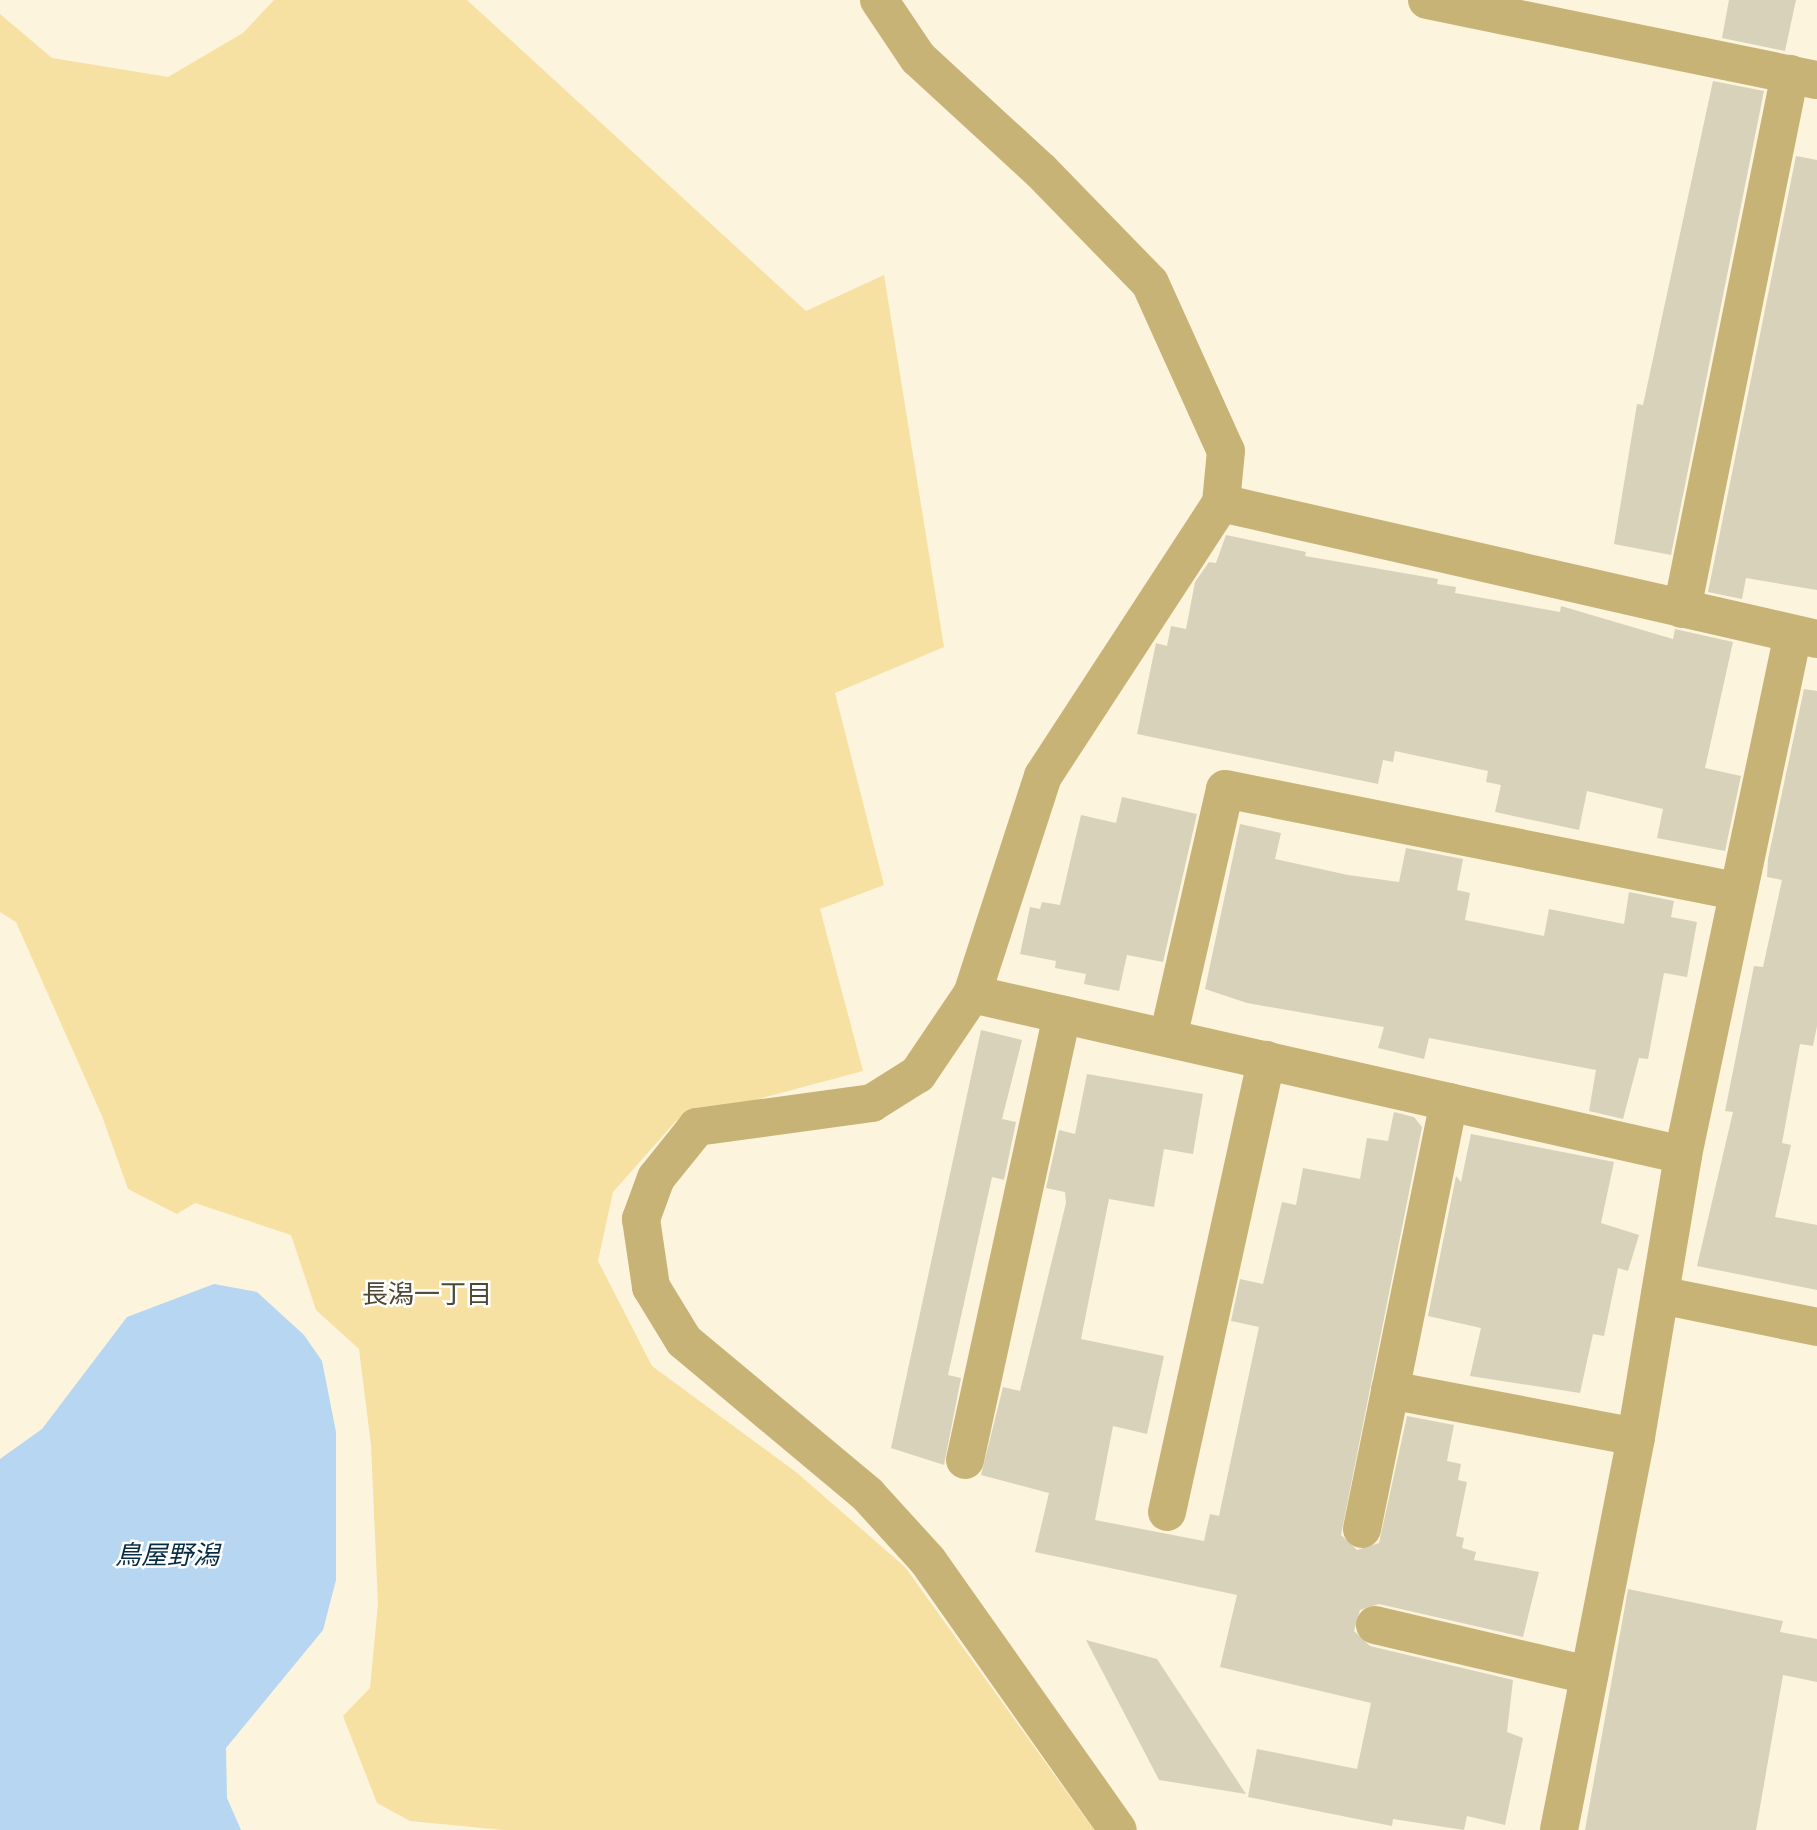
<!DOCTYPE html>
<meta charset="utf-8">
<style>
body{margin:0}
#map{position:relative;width:1817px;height:1830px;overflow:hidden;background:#fcf4dd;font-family:Jost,"Noto Sans JP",sans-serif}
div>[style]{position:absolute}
.green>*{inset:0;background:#f6e1a2}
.water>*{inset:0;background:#b6d6f1}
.building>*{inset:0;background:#d9d2bb}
.street>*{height:38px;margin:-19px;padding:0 19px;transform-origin:19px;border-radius:19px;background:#c8b376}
span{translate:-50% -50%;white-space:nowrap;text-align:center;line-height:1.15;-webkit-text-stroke:5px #fff;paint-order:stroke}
.neighbourhood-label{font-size:26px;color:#4e4834}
.water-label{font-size:26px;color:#052b45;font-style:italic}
</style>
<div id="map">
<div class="green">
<i style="clip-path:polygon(274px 0,467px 0,806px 311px,884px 275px,944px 647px,835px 693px,884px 885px,820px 909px,863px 1071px,676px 1121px,613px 1192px,598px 1261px,652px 1366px,796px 1472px,905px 1567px,1094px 1830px,503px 1830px,410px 1821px,377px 1803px,343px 1716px,370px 1688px,378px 1604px,371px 1445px,359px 1349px,316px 1310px,291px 1235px,195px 1203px,177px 1214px,128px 1189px,102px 1116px,16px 922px,0 912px,0 14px,52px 58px,168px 77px,243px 33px)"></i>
</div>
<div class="water">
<i style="clip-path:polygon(214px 1284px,257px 1292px,304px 1335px,322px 1361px,336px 1432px,336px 1580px,323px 1630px,226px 1748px,227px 1798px,241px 1830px,0 1830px,0 1459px,42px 1429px,127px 1317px)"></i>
</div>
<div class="building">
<i style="clip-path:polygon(1729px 0,1796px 0,1785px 51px,1722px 38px)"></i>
<i style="clip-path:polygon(1713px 81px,1764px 91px,1671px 555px,1614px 544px,1637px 404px,1643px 405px)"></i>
<i style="clip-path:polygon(1796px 156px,1817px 160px,1817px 590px,1746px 578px,1742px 599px,1708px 592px)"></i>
<i style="clip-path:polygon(1226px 535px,1306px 552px,1305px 556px,1438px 579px,1437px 584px,1456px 587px,1455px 593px,1560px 612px,1561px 606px,1673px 639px,1675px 629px,1733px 642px,1705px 768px,1741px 776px,1725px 851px,1657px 838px,1663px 809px,1587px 791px,1579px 830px,1495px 812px,1501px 785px,1486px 782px,1488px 771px,1395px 751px,1393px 762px,1383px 760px,1378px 784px,1137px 734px,1156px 643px,1167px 646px,1171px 626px,1186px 629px,1195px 582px,1209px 562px,1216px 563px)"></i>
<i style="clip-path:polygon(1804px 689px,1817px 691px,1817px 1026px,1813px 1046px,1800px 1044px,1782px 1143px,1791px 1145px,1775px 1217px,1817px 1225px,1817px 1290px,1697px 1266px,1733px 1112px,1725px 1111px,1754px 966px,1763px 967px,1782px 880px,1767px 877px,1768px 859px)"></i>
<i style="clip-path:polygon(1122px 797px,1197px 814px,1163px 962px,1127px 955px,1119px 991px,1084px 984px,1086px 974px,1055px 968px,1056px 961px,1020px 954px,1030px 907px,1040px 909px,1042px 902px,1060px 905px,1081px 815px,1116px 823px)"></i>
<i style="clip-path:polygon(1240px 824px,1281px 833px,1275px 859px,1348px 875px,1399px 882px,1406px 848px,1463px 859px,1457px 890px,1470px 893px,1465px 920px,1544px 936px,1549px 909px,1624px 924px,1629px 892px,1674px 901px,1671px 917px,1697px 922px,1687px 977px,1664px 973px,1648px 1059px,1639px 1058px,1623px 1119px,1589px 1111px,1596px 1070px,1429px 1038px,1424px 1059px,1378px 1048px,1384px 1027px,1247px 1003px,1205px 989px)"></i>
<i style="clip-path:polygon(981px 1030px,1022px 1040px,1002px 1119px,1016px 1122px,1004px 1180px,992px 1177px,948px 1375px,961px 1378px,944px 1465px,891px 1448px)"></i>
<i style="clip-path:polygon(1087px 1074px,1203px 1094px,1193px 1154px,1164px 1149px,1154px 1207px,1109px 1199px,1081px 1339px,1164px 1356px,1147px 1434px,1113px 1426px,1095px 1520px,1204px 1541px,1210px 1514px,1219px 1516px,1259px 1327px,1231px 1321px,1240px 1279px,1263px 1284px,1282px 1202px,1296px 1205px,1303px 1168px,1360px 1179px,1367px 1138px,1388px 1141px,1394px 1112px,1414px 1117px,1422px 1127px,1341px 1535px,1357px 1550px,1379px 1543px,1407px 1416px,1454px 1425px,1447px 1461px,1461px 1464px,1458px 1480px,1467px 1482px,1456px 1536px,1464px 1538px,1462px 1548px,1476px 1552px,1474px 1560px,1539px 1572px,1523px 1637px,1379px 1604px,1360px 1610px,1354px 1631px,1370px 1646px,1513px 1680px,1507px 1732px,1523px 1738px,1505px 1825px,1467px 1816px,1464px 1830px,1393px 1819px,1392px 1826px,1248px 1797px,1257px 1749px,1357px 1769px,1371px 1703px,1220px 1667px,1237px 1595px,1035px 1552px,1049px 1493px,981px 1475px,1003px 1387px,1020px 1391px,1066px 1203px,1065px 1192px,1046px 1188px,1059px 1130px,1075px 1134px)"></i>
<i style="clip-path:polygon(1471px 1134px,1614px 1162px,1601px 1223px,1639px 1235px,1628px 1271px,1618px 1268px,1604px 1336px,1593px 1334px,1580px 1393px,1470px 1376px,1481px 1328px,1428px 1316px,1456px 1176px,1461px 1182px)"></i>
<i style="clip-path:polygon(1628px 1589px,1783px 1621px,1780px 1632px,1817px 1639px,1817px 1682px,1783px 1675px,1756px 1830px,1585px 1830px)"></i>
<i style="clip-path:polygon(1086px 1640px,1157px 1659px,1246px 1794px,1159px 1780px)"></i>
</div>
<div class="street">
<i style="left:879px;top:0;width:70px;rotate:56.1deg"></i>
<i style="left:918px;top:58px;width:167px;rotate:42.6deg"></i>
<i style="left:1041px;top:171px;width:156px;rotate:45.8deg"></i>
<i style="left:1150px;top:283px;width:184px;rotate:65.7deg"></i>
<i style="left:1226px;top:451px;width:52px;rotate:95.5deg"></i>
<i style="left:1221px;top:503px;width:326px;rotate:123.1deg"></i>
<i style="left:1043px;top:776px;width:229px;rotate:108deg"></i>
<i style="left:972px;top:994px;width:97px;rotate:124deg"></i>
<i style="left:918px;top:1074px;width:54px;rotate:147.8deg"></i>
<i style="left:872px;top:1103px;width:177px;rotate:172.2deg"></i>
<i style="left:697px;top:1127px;width:65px;rotate:128.8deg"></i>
<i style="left:656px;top:1178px;width:44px;rotate:110.1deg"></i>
<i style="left:641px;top:1219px;width:69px;rotate:81.6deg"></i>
<i style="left:651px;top:1287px;width:63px;rotate:58.6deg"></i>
<i style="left:684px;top:1341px;width:240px;rotate:39.9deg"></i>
<i style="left:868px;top:1495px;width:89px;rotate:47.7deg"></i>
<i style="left:928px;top:1561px;width:329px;rotate:54.8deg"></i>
<i style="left:1427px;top:0;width:398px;rotate:11.6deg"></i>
<i style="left:1221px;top:503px;width:611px;rotate:12.85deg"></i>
<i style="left:1682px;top:609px;width:546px;rotate:-78.59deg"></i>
<i style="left:972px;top:994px;width:729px;rotate:12.76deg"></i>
<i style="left:1168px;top:1038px;width:255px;rotate:-77.1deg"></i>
<i style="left:1225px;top:789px;width:520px;rotate:11.31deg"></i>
<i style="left:1660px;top:1295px;width:160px;rotate:11.5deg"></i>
<i style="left:1390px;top:1390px;width:250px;rotate:10.8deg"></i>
<i style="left:965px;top:1460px;width:456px;rotate:-77.7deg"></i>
<i style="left:1167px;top:1512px;width:463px;rotate:-77.6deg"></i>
<i style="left:1362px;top:1529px;width:436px;rotate:-78.5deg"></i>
<i style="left:1375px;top:1625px;width:220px;rotate:13.2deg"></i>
<i style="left:1559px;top:1830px;width:400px;rotate:-78.9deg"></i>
<i style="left:1636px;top:1437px;width:286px;rotate:-80.5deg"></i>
<i style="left:1683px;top:1155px;width:532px;rotate:-78.08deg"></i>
</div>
<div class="neighbourhood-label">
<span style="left:427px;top:1295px">長潟一丁目</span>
</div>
<div class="water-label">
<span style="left:167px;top:1556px">鳥屋野潟</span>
</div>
</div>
